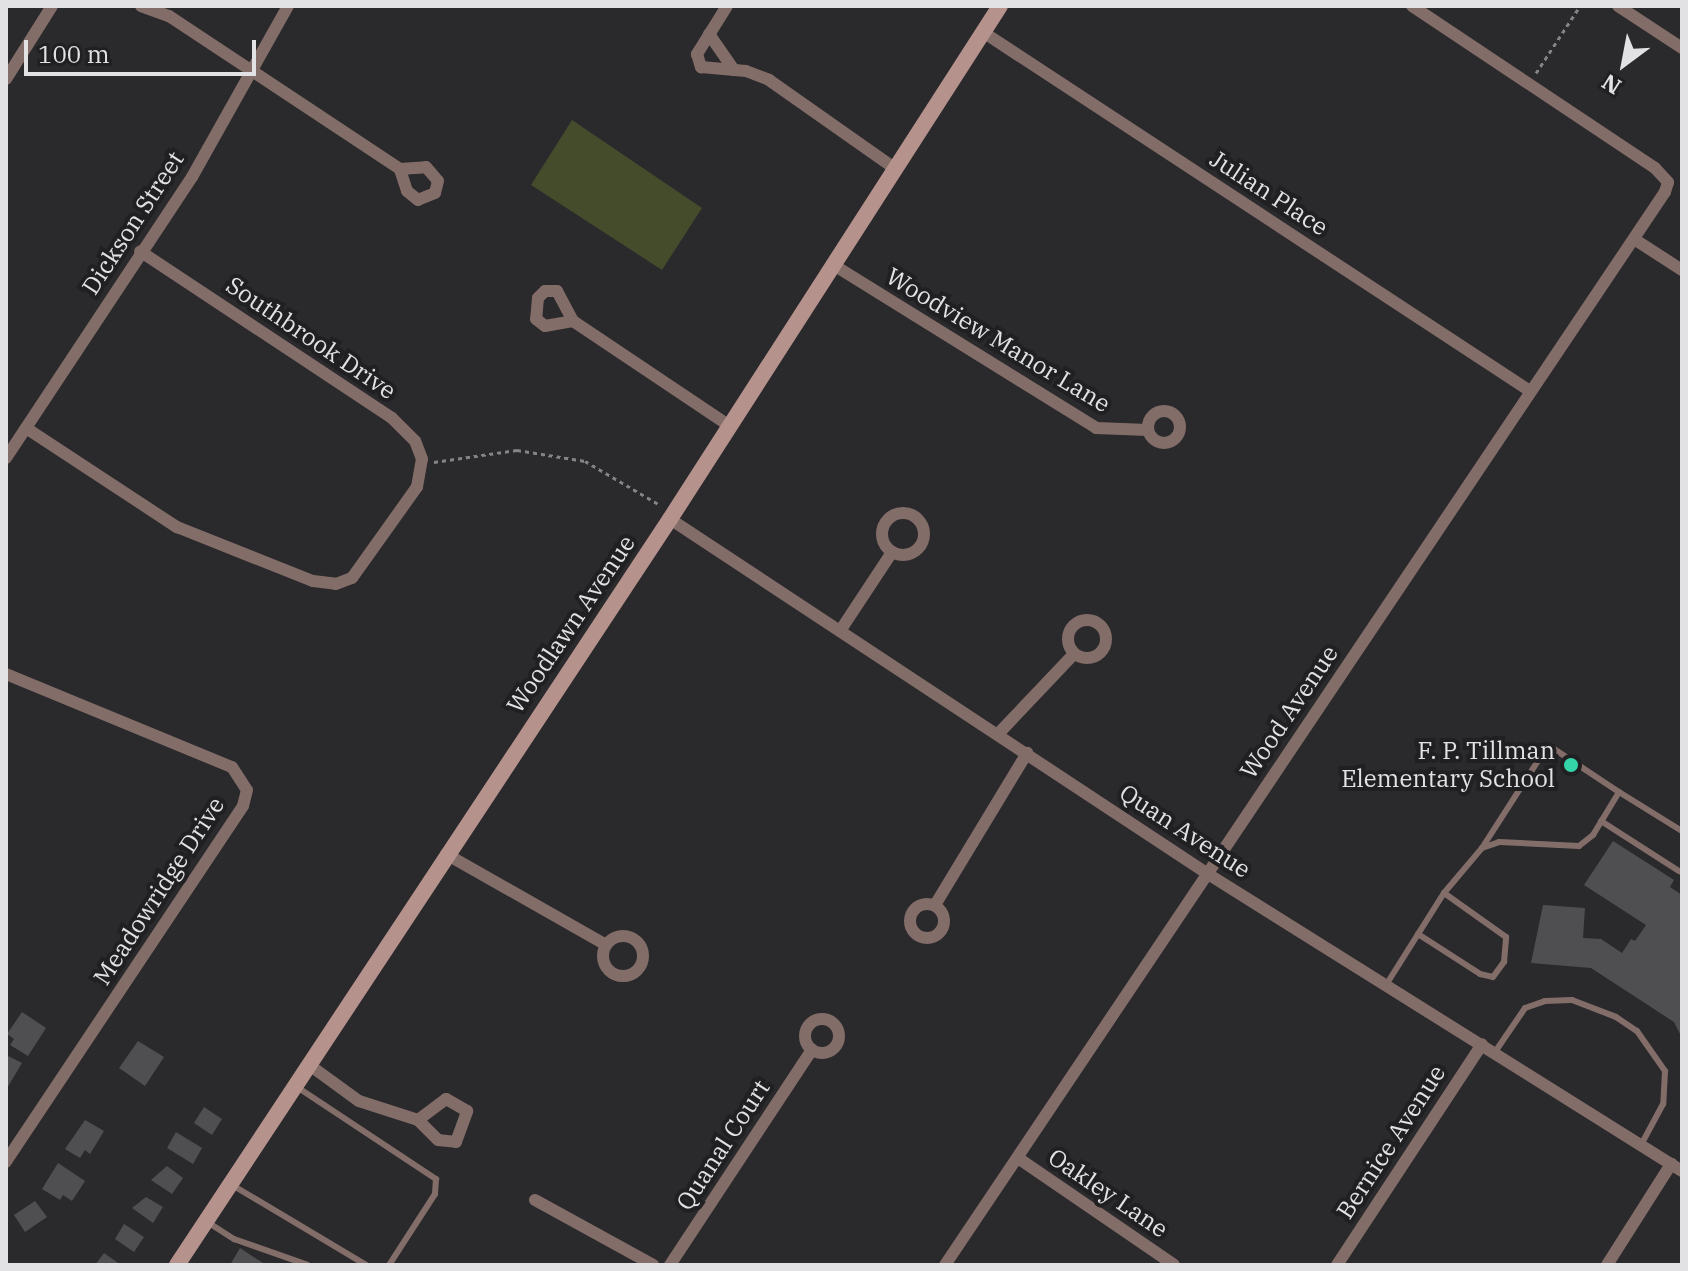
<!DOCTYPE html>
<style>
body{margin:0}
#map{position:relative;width:1688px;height:1271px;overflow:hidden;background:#2a292c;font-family:"IBM Plex Serif",serif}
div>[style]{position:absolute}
.green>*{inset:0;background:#444c2c}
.building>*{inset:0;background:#4f4f52}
.path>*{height:3px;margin-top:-1.5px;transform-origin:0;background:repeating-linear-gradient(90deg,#848386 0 4px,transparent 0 8px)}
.lane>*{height:6px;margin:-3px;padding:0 3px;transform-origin:3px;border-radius:3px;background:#836d69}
.street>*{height:12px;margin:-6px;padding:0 6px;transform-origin:6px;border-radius:6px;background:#836d69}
.street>.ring{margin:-6px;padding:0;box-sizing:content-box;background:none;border:12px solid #836d69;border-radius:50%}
.secondary>*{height:16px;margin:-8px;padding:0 8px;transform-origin:8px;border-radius:8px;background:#b6928d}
.dots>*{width:22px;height:22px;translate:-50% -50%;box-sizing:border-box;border:4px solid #202022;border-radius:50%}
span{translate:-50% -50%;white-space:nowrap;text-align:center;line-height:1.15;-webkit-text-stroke:8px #202022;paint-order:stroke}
.street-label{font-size:24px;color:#e2e2e4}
.poi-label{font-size:24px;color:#e2e2e4}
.right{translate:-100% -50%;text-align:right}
.frame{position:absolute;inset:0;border:8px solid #e2e2e4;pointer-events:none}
.north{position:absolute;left:1584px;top:24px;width:80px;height:80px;-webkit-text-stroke:6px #202022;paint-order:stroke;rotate:212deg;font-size:22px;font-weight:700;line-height:32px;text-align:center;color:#e2e2e4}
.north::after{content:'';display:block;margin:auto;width:28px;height:36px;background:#e2e2e4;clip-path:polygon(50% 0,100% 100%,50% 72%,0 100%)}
.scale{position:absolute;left:24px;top:40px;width:232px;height:36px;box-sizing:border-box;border:4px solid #e2e2e4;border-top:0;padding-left:10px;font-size:24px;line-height:28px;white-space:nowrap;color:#e2e2e4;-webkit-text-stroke:6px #202022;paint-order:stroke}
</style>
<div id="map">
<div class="green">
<i style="clip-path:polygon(572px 120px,702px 208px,662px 270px,531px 185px)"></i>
</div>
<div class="building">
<i style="clip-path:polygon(1613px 841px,1674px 880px,1670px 887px,1682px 895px,1682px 1038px,1674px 1022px,1591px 968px,1531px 963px,1543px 905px,1585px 908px,1583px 938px,1601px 939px,1622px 953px,1631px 939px,1635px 941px,1646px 925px,1584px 885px)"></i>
<i style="clip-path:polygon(22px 1012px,46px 1028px,28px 1056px,10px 1045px,14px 1039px,7px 1034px)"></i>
<i style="clip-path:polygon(138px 1041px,164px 1057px,145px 1086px,119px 1068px)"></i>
<i style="clip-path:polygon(6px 1055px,22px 1063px,6px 1090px)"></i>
<i style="clip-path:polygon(204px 1107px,222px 1119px,212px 1135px,194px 1123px)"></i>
<i style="clip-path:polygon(85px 1120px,104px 1131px,90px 1154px,85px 1150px,80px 1158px,65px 1149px)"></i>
<i style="clip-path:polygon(176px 1132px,202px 1148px,193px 1164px,167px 1148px)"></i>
<i style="clip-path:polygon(58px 1163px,85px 1181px,72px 1201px,63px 1195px,60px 1200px,42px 1189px)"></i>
<i style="clip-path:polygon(167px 1166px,183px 1178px,172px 1194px,151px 1180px)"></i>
<i style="clip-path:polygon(146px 1197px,163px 1207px,153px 1223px,132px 1208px)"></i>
<i style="clip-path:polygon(35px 1201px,47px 1217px,25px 1232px,14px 1215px)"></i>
<i style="clip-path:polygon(124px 1224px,144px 1237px,134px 1252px,115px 1239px)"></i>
<i style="clip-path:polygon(240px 1248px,266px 1265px,230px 1265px)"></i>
<i style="clip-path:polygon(104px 1253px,121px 1265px,95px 1265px)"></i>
</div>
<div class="path">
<i style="left:1536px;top:73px;width:80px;rotate:-56.7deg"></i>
<i style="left:434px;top:462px;width:84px;rotate:-8.2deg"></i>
<i style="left:517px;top:450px;width:69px;rotate:9.2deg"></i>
<i style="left:585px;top:461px;width:87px;rotate:30.4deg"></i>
</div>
<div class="lane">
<i style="left:1601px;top:821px;width:93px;rotate:32.7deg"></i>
<i style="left:1482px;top:848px;width:122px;rotate:-57.3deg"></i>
<i style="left:1548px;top:745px;width:85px;rotate:33.5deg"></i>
<i style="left:1418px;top:934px;width:74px;rotate:32.8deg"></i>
<i style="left:1480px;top:974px;width:13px;rotate:13deg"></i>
<i style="left:1493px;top:977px;width:19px;rotate:-54deg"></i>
<i style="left:1504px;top:962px;width:25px;rotate:-85deg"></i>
<i style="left:1506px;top:937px;width:76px;rotate:-144.6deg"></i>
<i style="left:1386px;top:985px;width:109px;rotate:-57.8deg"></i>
<i style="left:1444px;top:893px;width:59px;rotate:-49.8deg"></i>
<i style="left:1482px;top:848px;width:18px;rotate:-19deg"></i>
<i style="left:1499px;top:842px;width:80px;rotate:2.9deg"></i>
<i style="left:1579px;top:846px;width:18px;rotate:-38deg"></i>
<i style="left:1593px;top:835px;width:50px;rotate:-58.8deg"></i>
<i style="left:1619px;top:792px;width:74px;rotate:31.8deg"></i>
<i style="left:1495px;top:1052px;width:53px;rotate:-55.7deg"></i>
<i style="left:1525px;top:1008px;width:21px;rotate:-19deg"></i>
<i style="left:1545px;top:1001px;width:27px;rotate:-2deg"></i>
<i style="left:1572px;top:1000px;width:47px;rotate:21.1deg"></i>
<i style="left:1616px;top:1017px;width:25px;rotate:34deg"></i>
<i style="left:1637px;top:1031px;width:49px;rotate:55deg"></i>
<i style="left:1665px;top:1071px;width:33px;rotate:93deg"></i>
<i style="left:1663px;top:1104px;width:47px;rotate:118.2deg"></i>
<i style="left:297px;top:1087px;width:167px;rotate:33.5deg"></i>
<i style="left:436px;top:1179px;width:15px;rotate:94deg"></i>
<i style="left:435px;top:1194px;width:85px;rotate:122.9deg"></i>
<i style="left:232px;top:1185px;width:156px;rotate:30.8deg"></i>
<i style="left:209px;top:1223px;width:30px;rotate:33deg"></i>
<i style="left:234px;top:1239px;width:78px;rotate:19.4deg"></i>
</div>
<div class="street">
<i style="left:141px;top:6px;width:30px;rotate:20deg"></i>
<i style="left:169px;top:16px;width:277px;rotate:33.5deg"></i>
<i style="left:400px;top:169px;width:26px;rotate:-4deg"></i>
<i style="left:426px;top:167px;width:18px;rotate:49deg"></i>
<i style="left:438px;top:181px;width:12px;rotate:104deg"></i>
<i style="left:435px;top:193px;width:18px;rotate:158deg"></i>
<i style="left:418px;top:200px;width:14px;rotate:-141deg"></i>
<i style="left:407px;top:191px;width:23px;rotate:-108deg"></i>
<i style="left:727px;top:6px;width:57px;rotate:122deg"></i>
<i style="left:697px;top:54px;width:14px;rotate:73deg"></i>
<i style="left:701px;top:67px;width:45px;rotate:5.1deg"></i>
<i style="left:746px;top:71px;width:25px;rotate:21deg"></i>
<i style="left:769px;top:80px;width:153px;rotate:35.1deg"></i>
<i style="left:1618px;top:6px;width:77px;rotate:33.3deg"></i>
<i style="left:983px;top:32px;width:654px;rotate:33.28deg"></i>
<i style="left:709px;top:34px;width:44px;rotate:55.2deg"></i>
<i style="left:6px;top:79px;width:86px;rotate:-57.8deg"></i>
<i style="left:1634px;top:239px;width:57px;rotate:32.9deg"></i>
<i style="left:832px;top:264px;width:311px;rotate:31.8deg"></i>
<i style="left:1096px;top:428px;width:52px;rotate:2.2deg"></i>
<i style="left:573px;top:321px;width:34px;rotate:-118deg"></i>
<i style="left:557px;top:291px;width:12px;rotate:180deg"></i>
<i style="left:545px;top:291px;width:10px;rotate:135deg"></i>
<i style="left:538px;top:298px;width:21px;rotate:95deg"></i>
<i style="left:536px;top:319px;width:11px;rotate:38deg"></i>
<i style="left:545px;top:326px;width:28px;rotate:-10deg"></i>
<i style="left:573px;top:321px;width:189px;rotate:33.8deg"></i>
<i class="ring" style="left:1148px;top:411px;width:20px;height:20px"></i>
<i style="left:26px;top:428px;width:181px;rotate:33.3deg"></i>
<i style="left:177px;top:527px;width:146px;rotate:21.7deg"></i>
<i style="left:313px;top:581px;width:23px;rotate:7deg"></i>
<i style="left:336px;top:584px;width:17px;rotate:-21deg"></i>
<i style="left:352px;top:578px;width:112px;rotate:-54.5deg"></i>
<i style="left:417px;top:487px;width:28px;rotate:-80deg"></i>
<i style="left:422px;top:459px;width:19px;rotate:-111deg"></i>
<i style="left:415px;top:441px;width:33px;rotate:-135deg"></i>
<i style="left:392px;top:418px;width:302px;rotate:-146.5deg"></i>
<i style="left:6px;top:458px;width:337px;rotate:-56.5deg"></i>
<i style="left:192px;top:177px;width:196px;rotate:-60.7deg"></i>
<i class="ring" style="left:882px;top:513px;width:30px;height:30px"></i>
<i style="left:670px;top:519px;width:645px;rotate:33.42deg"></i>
<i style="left:1208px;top:874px;width:559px;rotate:32.07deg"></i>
<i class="ring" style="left:1068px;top:620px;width:26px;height:26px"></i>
<i style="left:840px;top:631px;width:95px;rotate:-56.6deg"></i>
<i style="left:6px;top:674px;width:244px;rotate:22.4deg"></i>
<i style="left:232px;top:767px;width:27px;rotate:57deg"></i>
<i style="left:247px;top:790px;width:16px;rotate:104deg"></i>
<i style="left:243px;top:806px;width:428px;rotate:123.7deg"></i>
<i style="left:999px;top:733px;width:109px;rotate:-46.5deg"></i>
<i style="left:446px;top:854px;width:184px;rotate:29.6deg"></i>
<i class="ring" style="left:910px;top:904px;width:22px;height:22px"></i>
<i style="left:935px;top:905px;width:178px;rotate:-58.8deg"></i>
<i class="ring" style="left:603px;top:936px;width:28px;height:28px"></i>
<i class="ring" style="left:805px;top:1019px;width:22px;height:22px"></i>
<i style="left:308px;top:1064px;width:63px;rotate:36deg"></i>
<i style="left:359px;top:1101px;width:62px;rotate:17.9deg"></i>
<i style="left:418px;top:1120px;width:28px;rotate:45deg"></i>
<i style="left:438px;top:1140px;width:18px;rotate:6deg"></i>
<i style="left:456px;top:1142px;width:33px;rotate:-70deg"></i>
<i style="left:467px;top:1111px;width:24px;rotate:-150deg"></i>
<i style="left:446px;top:1099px;width:35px;rotate:143deg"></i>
<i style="left:1018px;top:1158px;width:189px;rotate:34.4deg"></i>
<i style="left:535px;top:1200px;width:135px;rotate:28.8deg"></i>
<i style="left:670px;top:1265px;width:258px;rotate:-56.6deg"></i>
<i style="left:945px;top:1265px;width:1292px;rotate:-56.14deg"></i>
<i style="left:1665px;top:192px;width:10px;rotate:-73deg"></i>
<i style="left:1668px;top:182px;width:19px;rotate:-133deg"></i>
<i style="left:1655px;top:168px;width:292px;rotate:-146.3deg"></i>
<i style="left:1337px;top:1265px;width:264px;rotate:-56.7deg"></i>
<i style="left:1607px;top:1265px;width:120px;rotate:-57.6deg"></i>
</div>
<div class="secondary">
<i style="left:177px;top:1265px;width:894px;rotate:-56.54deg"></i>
<i style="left:670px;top:519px;width:610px;rotate:-57.25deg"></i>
</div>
<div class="dots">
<i style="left:1571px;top:765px;background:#34d4a8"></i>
</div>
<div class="street-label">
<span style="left:1269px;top:193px;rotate:33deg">Julian Place</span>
<span style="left:133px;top:223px;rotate:-57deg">Dickson Street</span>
<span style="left:311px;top:338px;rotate:34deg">Southbrook Drive</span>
<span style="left:998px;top:340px;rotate:31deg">Woodview Manor Lane</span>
<span style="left:571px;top:624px;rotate:-56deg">Woodlawn Avenue</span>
<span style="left:1289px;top:712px;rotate:-56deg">Wood Avenue</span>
<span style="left:1185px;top:831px;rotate:33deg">Quan Avenue</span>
<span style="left:159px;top:891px;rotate:-57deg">Meadowridge Drive</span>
<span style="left:1391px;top:1142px;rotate:-57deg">Bernice Avenue</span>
<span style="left:723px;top:1145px;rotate:-57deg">Quanal Court</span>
<span style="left:1108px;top:1193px;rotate:34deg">Oakley Lane</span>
</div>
<div class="poi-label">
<span class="right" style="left:1555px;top:765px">F. P. Tillman<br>Elementary School</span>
</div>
<div class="frame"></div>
<div class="north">N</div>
<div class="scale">100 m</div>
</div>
